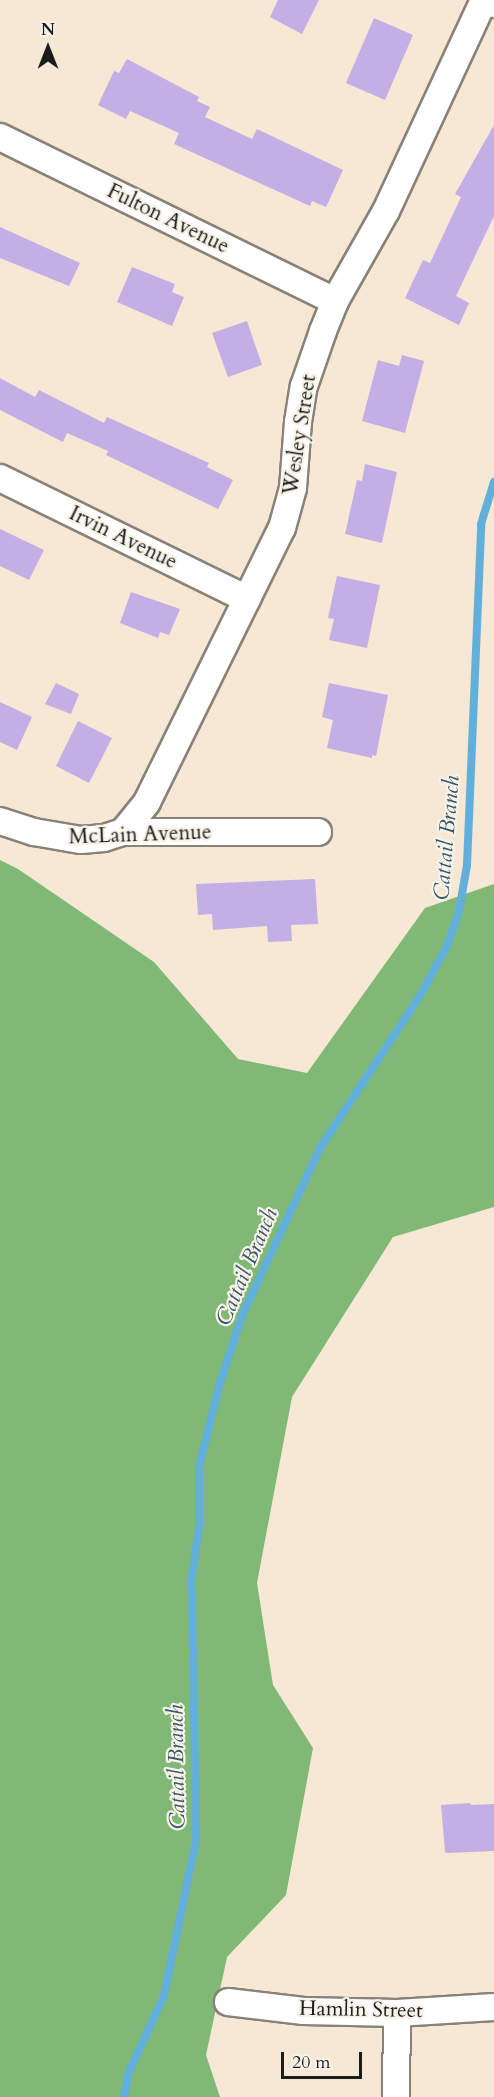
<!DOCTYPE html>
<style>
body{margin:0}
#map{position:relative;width:494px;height:2097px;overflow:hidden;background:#f6e8d5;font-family:Cardo,serif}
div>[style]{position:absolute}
.forest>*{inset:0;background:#80b876}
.stream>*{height:8px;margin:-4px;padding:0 4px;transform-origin:4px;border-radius:4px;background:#63afdc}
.building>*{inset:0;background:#c4aee6}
.roads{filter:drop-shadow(2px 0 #898278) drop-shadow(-2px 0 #898278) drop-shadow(0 2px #898278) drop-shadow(0 -2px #898278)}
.minor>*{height:26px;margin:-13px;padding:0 13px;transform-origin:13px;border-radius:13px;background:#fff}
.tertiary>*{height:32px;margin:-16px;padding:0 16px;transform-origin:16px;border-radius:16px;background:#fff}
span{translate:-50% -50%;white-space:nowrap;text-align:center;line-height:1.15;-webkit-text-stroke:4.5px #f7f3e8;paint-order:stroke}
.street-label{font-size:21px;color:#1c1c1c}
.water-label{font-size:22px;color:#385769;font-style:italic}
.north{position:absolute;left:18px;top:18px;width:60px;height:60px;-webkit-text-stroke:4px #f7f3e8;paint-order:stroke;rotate:0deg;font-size:16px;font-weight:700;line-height:24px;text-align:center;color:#1c1c1c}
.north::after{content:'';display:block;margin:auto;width:21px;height:27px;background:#1c1c1c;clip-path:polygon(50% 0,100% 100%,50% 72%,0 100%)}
.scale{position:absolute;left:281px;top:2052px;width:81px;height:27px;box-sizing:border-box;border:3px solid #1c1c1c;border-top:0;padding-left:8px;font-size:18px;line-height:21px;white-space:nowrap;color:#1c1c1c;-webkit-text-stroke:4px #f7f3e8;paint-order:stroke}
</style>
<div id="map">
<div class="forest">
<i style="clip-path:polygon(0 860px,18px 869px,154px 962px,238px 1059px,307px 1073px,425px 908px,494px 884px,494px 1207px,393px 1237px,292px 1397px,257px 1583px,273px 1685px,313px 1748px,286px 1895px,227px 1957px,206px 2055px,220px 2097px,0 2097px)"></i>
</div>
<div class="stream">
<i style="left:124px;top:2097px;width:23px;rotate:-80deg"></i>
<i style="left:128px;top:2074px;width:86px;rotate:-65.2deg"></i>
<i style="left:164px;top:1996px;width:159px;rotate:-78.4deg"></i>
<i style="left:196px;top:1840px;width:264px;rotate:-90.9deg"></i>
<i style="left:192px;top:1576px;width:49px;rotate:-81.7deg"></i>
<i style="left:199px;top:1528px;width:61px;rotate:-90deg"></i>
<i style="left:199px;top:1467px;width:87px;rotate:-76deg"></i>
<i style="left:220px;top:1383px;width:71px;rotate:-71.8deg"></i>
<i style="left:242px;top:1316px;width:185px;rotate:-65.1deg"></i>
<i style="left:320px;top:1148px;width:182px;rotate:-56.7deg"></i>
<i style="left:420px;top:996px;width:57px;rotate:-61.6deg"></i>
<i style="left:447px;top:946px;width:37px;rotate:-71deg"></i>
<i style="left:459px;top:911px;width:47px;rotate:-80.1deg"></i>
<i style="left:467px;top:865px;width:341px;rotate:-87.6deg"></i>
<i style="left:481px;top:524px;width:44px;rotate:-72.8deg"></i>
</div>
<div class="building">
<i style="clip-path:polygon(278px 0,319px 0,302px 34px,270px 17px)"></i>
<i style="clip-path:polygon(374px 18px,413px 35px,385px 100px,346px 83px)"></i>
<i style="clip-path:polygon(127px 59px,199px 97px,197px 101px,210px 107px,205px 117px,252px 139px,257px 129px,343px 170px,326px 207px,312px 201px,310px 206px,174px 144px,179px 133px,130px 111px,126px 119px,98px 105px,114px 71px,119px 73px)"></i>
<i style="clip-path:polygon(494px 125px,494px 216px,456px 296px,469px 303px,459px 325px,405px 298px,423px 260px,430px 263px,461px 197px,455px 194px)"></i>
<i style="clip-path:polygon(0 227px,80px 263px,69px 286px,0 258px)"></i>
<i style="clip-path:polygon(132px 267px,175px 284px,172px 292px,184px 297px,172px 326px,117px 302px)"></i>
<i style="clip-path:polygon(247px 321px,262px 365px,228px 377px,212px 333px)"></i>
<i style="clip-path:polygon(402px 355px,424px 361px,405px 433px,362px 421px,378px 360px,399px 366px)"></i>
<i style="clip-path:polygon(0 378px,35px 397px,39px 390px,104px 423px,107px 417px,209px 463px,207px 467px,233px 480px,218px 509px,106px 455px,108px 451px,67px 433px,63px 442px,0 410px)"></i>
<i style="clip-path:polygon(365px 464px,397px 472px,382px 543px,345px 534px,357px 480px,362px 481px)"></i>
<i style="clip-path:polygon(0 529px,44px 550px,29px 580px,0 566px)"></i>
<i style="clip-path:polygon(337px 576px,380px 585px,367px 648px,329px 640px,334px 619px,328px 618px)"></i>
<i style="clip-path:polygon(131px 592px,180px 609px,169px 635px,160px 632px,158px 638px,120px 623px)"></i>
<i style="clip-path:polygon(56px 683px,79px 694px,71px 714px,45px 704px)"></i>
<i style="clip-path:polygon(329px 683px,388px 695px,376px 756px,372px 755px,372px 758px,327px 748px,333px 720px,322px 717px)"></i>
<i style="clip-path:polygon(0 702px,32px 717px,17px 750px,0 742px)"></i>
<i style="clip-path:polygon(78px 721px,112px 738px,89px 783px,56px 766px)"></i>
<i style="clip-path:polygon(315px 879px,318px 924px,291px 925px,292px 941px,268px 942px,267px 926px,213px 930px,212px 914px,198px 915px,196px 884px)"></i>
<i style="clip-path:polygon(470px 1803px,471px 1805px,494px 1804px,494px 1851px,448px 1853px,445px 1852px,441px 1805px)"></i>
</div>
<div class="roads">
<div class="minor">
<i style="left:0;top:137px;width:373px;rotate:26.1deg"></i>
<i style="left:0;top:478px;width:275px;rotate:26.1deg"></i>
<i style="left:0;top:821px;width:36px;rotate:18deg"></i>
<i style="left:34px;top:832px;width:48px;rotate:9.7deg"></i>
<i style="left:81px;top:840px;width:23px;rotate:-5deg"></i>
<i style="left:104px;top:838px;width:20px;rotate:-18deg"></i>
<i style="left:123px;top:832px;width:195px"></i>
<i style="left:123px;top:832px;width:38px;rotate:-51deg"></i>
<i style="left:147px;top:802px;width:305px;rotate:-63.8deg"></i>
<i style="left:282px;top:528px;width:41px;rotate:-74.6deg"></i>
<i style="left:293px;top:488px;width:66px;rotate:-85.7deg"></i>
<i style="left:298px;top:422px;width:36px;rotate:-81deg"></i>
<i style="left:304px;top:386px;width:58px;rotate:-70.9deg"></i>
<i style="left:323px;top:331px;width:32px;rotate:-68deg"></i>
<i style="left:335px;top:301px;width:103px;rotate:-60.5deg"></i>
<i style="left:386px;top:211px;width:233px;rotate:-65.1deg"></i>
<i style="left:228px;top:2002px;width:76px;rotate:6.8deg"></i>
<i style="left:303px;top:2011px;width:94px;rotate:1.2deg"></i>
<i style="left:397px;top:2013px;width:97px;rotate:-3.5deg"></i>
<i style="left:396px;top:2097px;width:84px;rotate:-89.3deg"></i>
</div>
<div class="tertiary">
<i style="left:492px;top:0;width:2px;rotate:27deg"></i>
</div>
</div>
<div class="street-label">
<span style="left:168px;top:219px;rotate:26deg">Fulton Avenue</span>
<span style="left:300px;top:435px;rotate:-81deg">Wesley Street</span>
<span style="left:123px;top:538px;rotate:26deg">Irvin Avenue</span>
<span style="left:140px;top:835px;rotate:-2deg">McLain Avenue</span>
<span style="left:361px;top:2010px;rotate:1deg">Hamlin Street</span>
</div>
<div class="water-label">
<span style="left:447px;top:838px;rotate:-85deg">Cattail Branch</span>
<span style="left:247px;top:1267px;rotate:-67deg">Cattail Branch</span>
<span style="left:177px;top:1767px;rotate:-91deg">Cattail Branch</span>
</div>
<div class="north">N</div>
<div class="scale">20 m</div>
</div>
